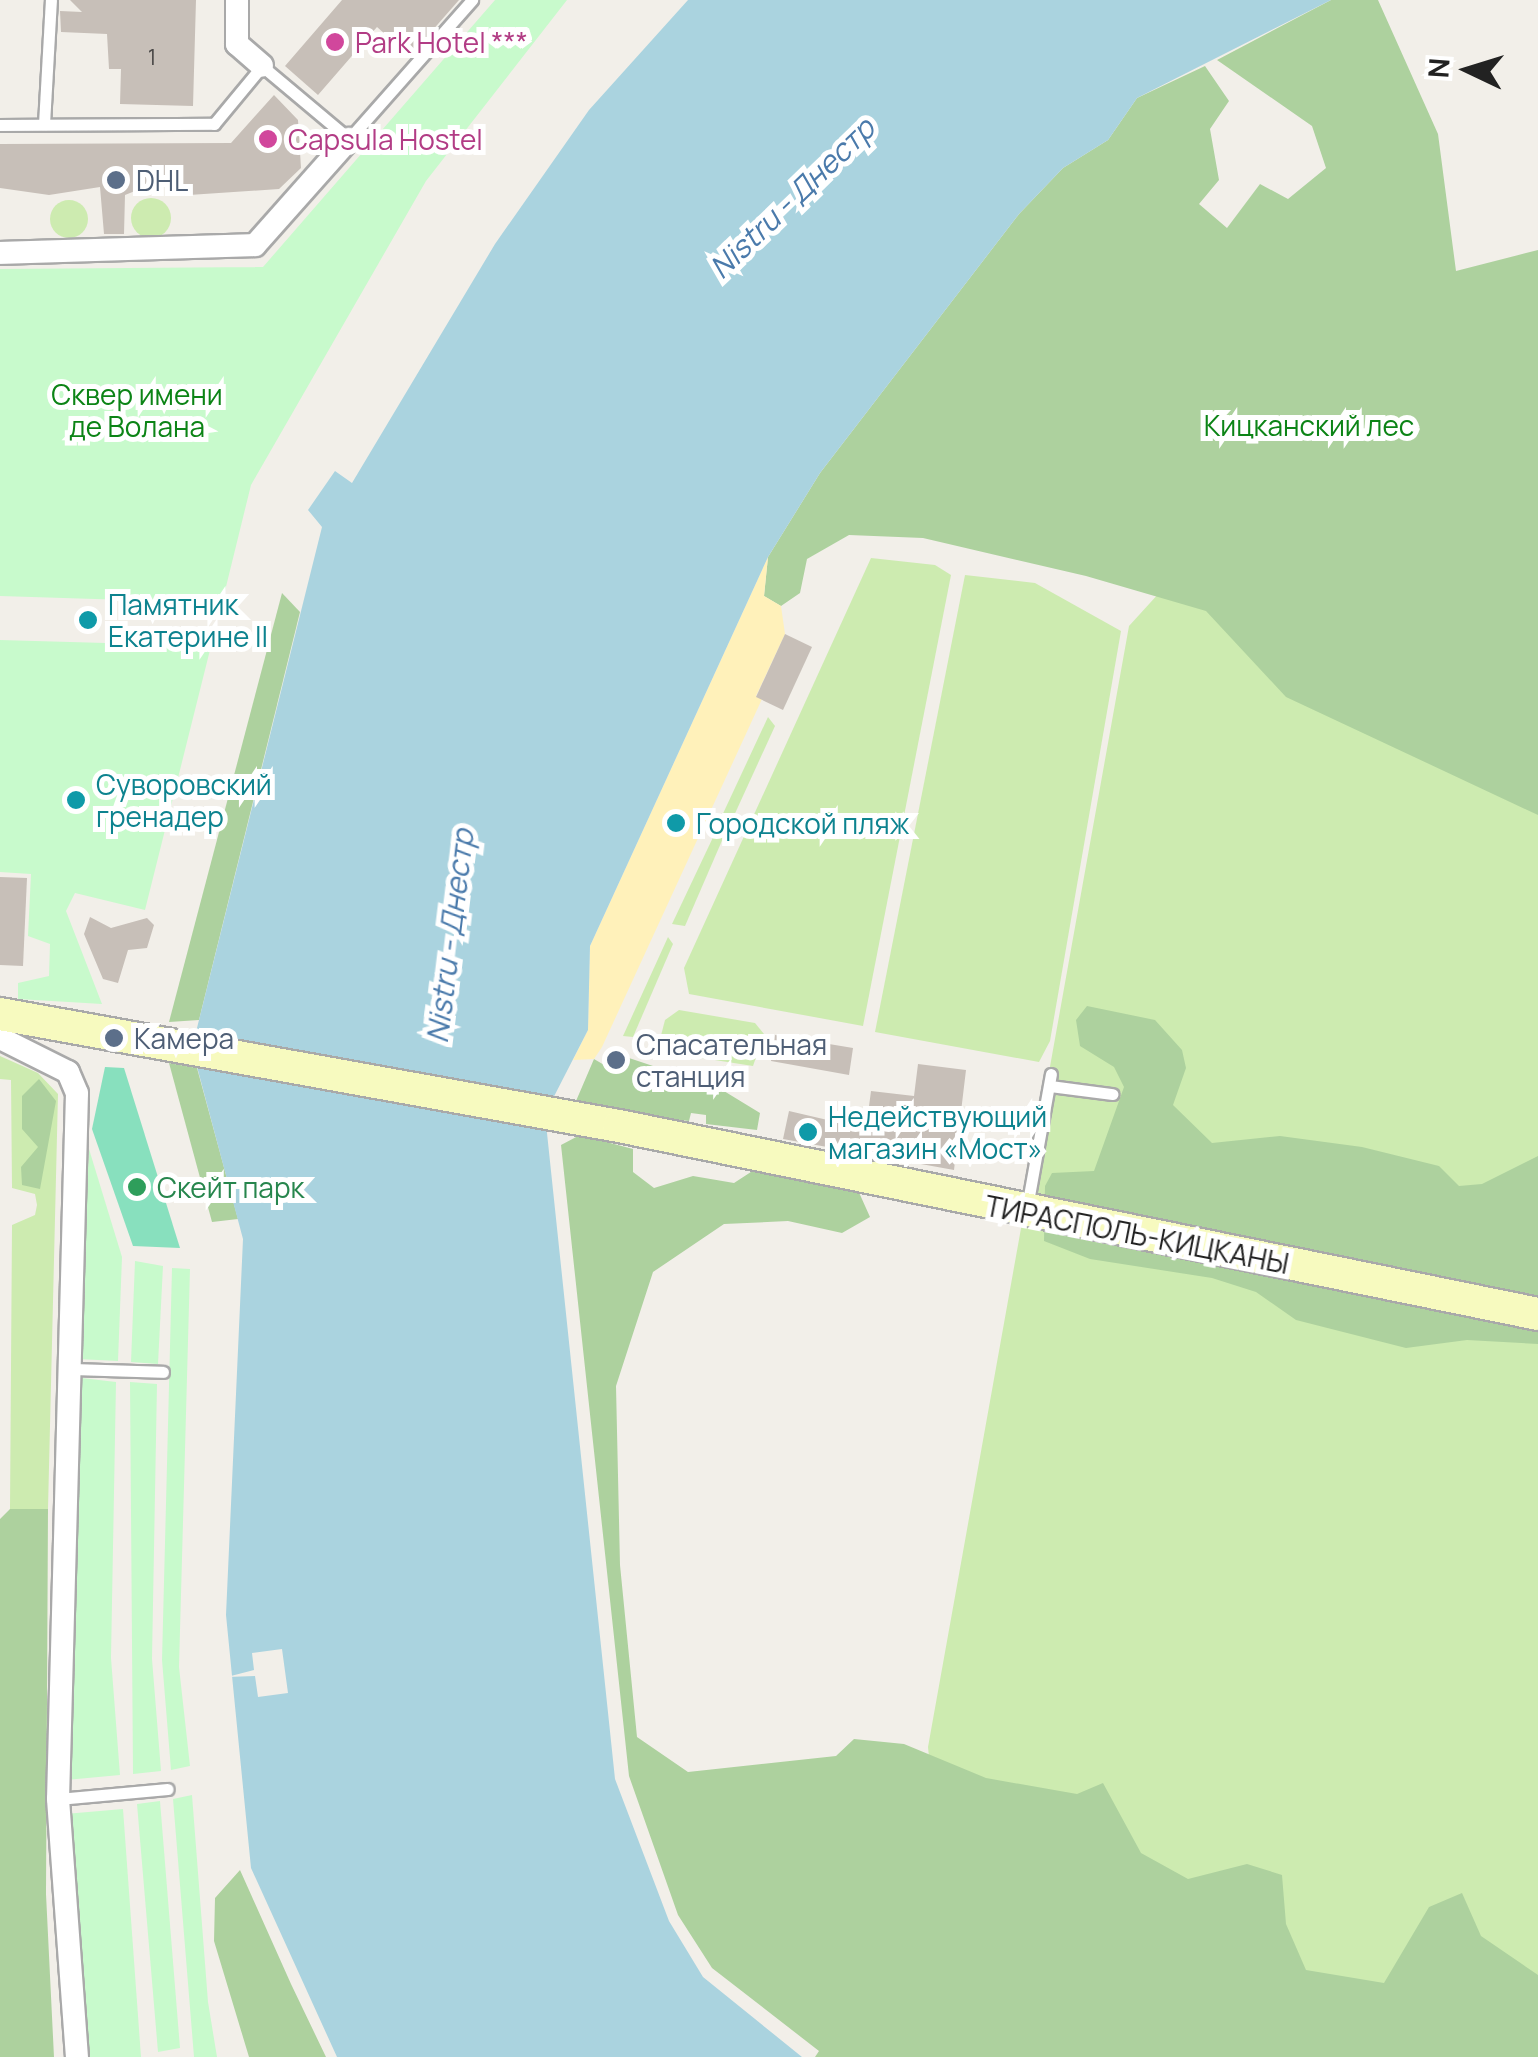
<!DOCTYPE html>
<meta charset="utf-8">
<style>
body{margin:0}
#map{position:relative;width:1538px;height:2057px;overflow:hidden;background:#f2efe9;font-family:Manrope,sans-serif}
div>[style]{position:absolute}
.grass>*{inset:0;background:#cdebb0}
.round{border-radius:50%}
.forest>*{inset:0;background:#add19e}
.sand>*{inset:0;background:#fff1ba}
.park>*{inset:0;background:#c8facc}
.pitch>*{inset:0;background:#88e0be}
.water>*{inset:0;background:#aad3df}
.pier>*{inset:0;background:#f2efe9}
.building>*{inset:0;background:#c7bfb8}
.roads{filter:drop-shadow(2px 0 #a9a9a9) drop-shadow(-2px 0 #a9a9a9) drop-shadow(0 2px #a9a9a9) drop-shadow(0 -2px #a9a9a9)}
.lane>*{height:11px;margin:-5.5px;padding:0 5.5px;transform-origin:5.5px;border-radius:5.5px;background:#fff}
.street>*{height:22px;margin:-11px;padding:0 11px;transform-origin:11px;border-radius:11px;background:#fff}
.secondary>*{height:32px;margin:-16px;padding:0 16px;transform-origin:16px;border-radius:16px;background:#f7fabf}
.dots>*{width:28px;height:28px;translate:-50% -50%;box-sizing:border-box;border:5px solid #fff;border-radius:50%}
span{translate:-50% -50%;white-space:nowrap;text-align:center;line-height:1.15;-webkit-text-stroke:10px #fff;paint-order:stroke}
.number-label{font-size:22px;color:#4b4948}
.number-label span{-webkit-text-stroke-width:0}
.hotel-label{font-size:28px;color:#b23c85}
.left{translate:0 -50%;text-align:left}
.service-label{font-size:28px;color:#4e5e75}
.park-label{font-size:28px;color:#0c8416}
.culture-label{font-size:28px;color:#0d838f}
.leisure-label{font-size:28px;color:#27864d}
.street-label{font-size:28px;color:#222}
.water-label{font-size:30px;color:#4a7aab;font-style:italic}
.north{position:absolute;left:1418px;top:20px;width:100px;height:100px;-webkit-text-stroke:8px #fff;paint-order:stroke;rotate:274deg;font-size:28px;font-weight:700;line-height:40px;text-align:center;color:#222}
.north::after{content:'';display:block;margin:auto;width:35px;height:45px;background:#222;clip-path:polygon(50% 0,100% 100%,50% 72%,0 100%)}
</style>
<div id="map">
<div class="grass">
<i class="round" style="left:131px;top:198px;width:40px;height:40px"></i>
<i class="round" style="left:50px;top:200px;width:38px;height:38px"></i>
<i style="clip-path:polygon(1538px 337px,1538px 2057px,926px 2057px,935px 1819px,928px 1747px,1129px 626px,1243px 501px)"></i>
<i style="clip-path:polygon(871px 558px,935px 565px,951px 575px,863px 1026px,689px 994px,684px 968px)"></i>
<i style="clip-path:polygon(965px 575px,1035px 583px,1121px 631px,1050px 1041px,1039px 1062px,875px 1032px)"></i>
<i style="clip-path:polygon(768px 717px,775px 726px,732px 820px,720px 820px)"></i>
<i style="clip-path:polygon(716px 831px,724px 836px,685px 926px,672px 924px)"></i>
<i style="clip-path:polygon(668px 937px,673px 944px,633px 1037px,623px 1036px)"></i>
<i style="clip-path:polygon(679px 1010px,755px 1023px,764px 1034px,753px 1066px,657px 1051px,665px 1020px)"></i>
<i style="clip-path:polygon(0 1056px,38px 1073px,58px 1094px,48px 1509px,10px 1509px,12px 1225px,35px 1215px,37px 1205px,35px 1194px,12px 1188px,11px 1080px,0 1079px)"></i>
</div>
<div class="forest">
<i style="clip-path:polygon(1331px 0,1378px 0,1438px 134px,1456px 271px,1538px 250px,1538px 815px,1286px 697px,1206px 611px,1086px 576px,923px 538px,849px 535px,807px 559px,800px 593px,781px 606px,764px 596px,768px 557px,820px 473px,1019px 214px,1063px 168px,1108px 140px,1137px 98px,1205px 66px,1229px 101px,1210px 129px,1219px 180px,1199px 204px,1227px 228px,1260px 184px,1288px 199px,1326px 168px,1312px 126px,1217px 60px)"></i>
<i style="clip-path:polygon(282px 593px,300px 612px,199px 1020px,169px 1022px)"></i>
<i style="clip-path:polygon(1087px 1006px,1155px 1020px,1182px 1050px,1186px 1068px,1173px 1105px,1212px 1143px,1280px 1136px,1362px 1147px,1439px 1166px,1459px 1186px,1482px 1184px,1538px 1156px,1538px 1344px,1467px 1340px,1406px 1348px,1296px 1320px,1256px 1292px,1212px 1278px,1090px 1259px,1044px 1241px,1045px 1186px,1052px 1173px,1094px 1171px,1124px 1087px,1114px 1067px,1080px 1046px,1076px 1020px)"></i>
<i style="clip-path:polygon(626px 1057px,719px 1088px,760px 1113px,757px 1130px,706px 1124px,706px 1115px,691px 1113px,689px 1121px,573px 1108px,594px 1059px,611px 1069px)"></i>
<i style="clip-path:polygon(169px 1063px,197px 1068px,238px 1219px,212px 1222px)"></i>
<i style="clip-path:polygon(39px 1079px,56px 1101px,40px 1189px,22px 1185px,21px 1167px,38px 1147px,22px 1129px,22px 1096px)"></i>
<i style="clip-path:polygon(580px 1135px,633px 1149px,633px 1172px,654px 1188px,693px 1176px,734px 1183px,754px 1170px,857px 1188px,870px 1217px,842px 1233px,788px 1221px,724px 1224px,653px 1272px,616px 1386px,620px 1565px,637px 1737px,688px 1772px,836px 1756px,854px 1739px,904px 1744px,986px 1778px,1077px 1794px,1103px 1783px,1141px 1853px,1188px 1879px,1247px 1864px,1282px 1875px,1286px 1924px,1306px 1970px,1384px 1983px,1429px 1907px,1462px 1893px,1481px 1936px,1538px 1975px,1538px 2057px,815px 2057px,819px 2051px,712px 1968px,678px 1915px,629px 1776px,561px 1145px)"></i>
<i style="clip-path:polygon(10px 1509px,48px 1509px,46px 1894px,54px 2057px,0 2057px,0 1519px)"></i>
<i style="clip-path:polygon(240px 1870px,291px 1984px,326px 2057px,249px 2057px,214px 1941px,215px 1898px)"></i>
</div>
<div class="sand">
<i style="clip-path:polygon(768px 557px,764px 596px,781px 606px,785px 634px,756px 696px,762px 699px,602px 1047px,594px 1059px,573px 1060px,588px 1030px,590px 946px)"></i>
</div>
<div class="park">
<i style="clip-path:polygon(495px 0,567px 0,426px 181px,251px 485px,222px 603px,0 596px,0 269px,263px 267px)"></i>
<i style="clip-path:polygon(0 640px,211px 646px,145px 910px,75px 893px,66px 911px,102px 1004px,18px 999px,18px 983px,49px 976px,50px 944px,28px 936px,31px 874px,0 872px)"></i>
<i style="clip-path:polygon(89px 1149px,122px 1257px,118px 1361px,78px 1359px)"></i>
<i style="clip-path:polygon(135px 1261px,163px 1266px,158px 1364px,131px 1362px)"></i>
<i style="clip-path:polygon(172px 1268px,190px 1269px,179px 1667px,190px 1766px,171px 1770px,162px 1660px)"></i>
<i style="clip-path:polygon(73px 1377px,116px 1382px,111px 1658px,120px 1775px,66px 1780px)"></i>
<i style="clip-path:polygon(130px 1382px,157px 1384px,152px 1659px,161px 1771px,133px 1774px)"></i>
<i style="clip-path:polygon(192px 1795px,208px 2002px,217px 2057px,194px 2057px,173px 1799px)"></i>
<i style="clip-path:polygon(160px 1801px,180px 2048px,158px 2052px,137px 1804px)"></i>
<i style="clip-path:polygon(123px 1809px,141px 2057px,86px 2057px,65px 1814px)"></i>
</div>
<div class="pitch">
<i style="clip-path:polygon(105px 1067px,124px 1068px,180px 1248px,133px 1246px,92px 1129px)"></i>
</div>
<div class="water">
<i style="clip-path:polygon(688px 0,1331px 0,1137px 98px,1108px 140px,1063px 168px,1019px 214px,820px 473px,768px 557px,590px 946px,588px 1030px,545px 1114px,615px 1779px,669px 1921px,703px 1977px,802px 2057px,337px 2057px,251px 1868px,226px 1615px,243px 1239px,192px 1048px,322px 527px,308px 510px,335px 471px,352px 483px,495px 244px,589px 110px)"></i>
</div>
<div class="pier">
<i style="clip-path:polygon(282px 1649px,288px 1693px,258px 1697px,255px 1676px,227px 1677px,254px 1670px,252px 1653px)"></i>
</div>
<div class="building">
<i style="clip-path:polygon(70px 0,196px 0,193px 106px,120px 104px,121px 69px,109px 69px,107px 34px,61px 32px,60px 11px,82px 12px)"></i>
<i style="clip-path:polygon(342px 0,459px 0,410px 56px,377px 27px,318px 95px,285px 66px)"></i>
<i style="clip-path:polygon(274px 95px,298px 120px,301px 168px,279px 189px,189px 195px,180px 187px,145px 187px,125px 195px,124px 234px,104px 234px,100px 187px,49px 195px,0 188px,0 144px,231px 143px)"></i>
<i style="clip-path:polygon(785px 634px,812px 647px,783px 710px,756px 697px)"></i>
<i style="clip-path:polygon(0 877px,27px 878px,23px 966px,0 965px)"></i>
<i style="clip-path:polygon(90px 917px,111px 928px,147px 918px,154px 925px,147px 948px,128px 950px,118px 983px,103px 979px,84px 934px)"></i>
<i style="clip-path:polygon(775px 1035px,853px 1048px,849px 1075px,771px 1061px)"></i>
<i style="clip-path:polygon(918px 1064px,966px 1070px,954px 1170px,783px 1139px,789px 1111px,866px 1129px,871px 1091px,914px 1096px)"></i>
</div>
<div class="roads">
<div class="lane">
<i style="left:44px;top:124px;width:124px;rotate:-86.8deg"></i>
<i style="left:0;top:125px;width:214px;rotate:-0.3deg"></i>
<i style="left:214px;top:124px;width:75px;rotate:-50.4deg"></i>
<i style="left:262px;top:66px;width:114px;rotate:40deg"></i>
<i style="left:349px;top:139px;width:186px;rotate:-48.5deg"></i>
<i style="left:1050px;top:1086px;width:63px;rotate:7.4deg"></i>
<i style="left:1027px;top:1207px;width:135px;rotate:-79.8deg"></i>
<i style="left:70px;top:1369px;width:93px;rotate:1.8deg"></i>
<i style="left:58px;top:1799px;width:110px;rotate:-5.2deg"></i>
</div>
<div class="street">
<i style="left:237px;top:0;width:44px;rotate:90deg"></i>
<i style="left:237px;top:44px;width:33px;rotate:41deg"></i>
<i style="left:0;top:253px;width:255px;rotate:-1.8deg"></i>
<i style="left:255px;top:245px;width:142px;rotate:-48.4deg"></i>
<i style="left:0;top:1038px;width:76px;rotate:26.6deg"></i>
<i style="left:68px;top:1072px;width:23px;rotate:67deg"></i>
<i style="left:77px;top:1093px;width:706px;rotate:91.54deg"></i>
<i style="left:58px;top:1799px;width:259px;rotate:85.8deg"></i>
</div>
<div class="secondary">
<i style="left:0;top:1014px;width:629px;rotate:10.26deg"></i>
<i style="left:619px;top:1126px;width:938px;rotate:11.56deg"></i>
</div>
</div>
<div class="dots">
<i style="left:335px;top:42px;background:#d1479c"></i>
<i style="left:268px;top:139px;background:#d1479c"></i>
<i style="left:116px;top:180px;background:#5c6f8a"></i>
<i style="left:88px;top:620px;background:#0f9aa8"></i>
<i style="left:76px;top:800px;background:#0f9aa8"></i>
<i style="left:676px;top:823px;background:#0f9aa8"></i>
<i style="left:114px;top:1038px;background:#5c6f8a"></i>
<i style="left:616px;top:1060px;background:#5c6f8a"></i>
<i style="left:808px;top:1132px;background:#0f9aa8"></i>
<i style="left:137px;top:1187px;background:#2e9e5b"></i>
</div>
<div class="number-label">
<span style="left:152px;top:58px">1</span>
</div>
<div class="hotel-label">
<span class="left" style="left:355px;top:42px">Park Hotel ***</span>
<span class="left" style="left:288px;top:139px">Capsula Hostel</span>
</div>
<div class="service-label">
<span class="left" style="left:136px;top:180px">DHL</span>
<span class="left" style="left:134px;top:1038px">Камера</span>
<span class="left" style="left:636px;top:1060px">Спасательная<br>станция</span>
</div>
<div class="park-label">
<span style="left:137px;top:410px">Сквер имени<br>де Волана</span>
<span style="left:1309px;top:425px">Кицканский лес</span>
</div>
<div class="culture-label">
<span class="left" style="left:108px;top:620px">Памятник<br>Екатерине II</span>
<span class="left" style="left:96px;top:800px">Суворовский<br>гренадер</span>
<span class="left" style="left:696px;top:823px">Городской пляж</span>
<span class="left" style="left:828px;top:1132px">Недействующий<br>магазин «Мост»</span>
</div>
<div class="leisure-label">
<span class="left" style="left:157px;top:1187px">Скейт парк</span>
</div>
<div class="street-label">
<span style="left:1137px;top:1234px;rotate:11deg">ТИРАСПОЛЬ-КИЦКАНЫ</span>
</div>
<div class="water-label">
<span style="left:792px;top:198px;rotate:-44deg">Nistru - Днестр</span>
<span style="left:450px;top:936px;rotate:-83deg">Nistru - Днестр</span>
</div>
<div class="north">N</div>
</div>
